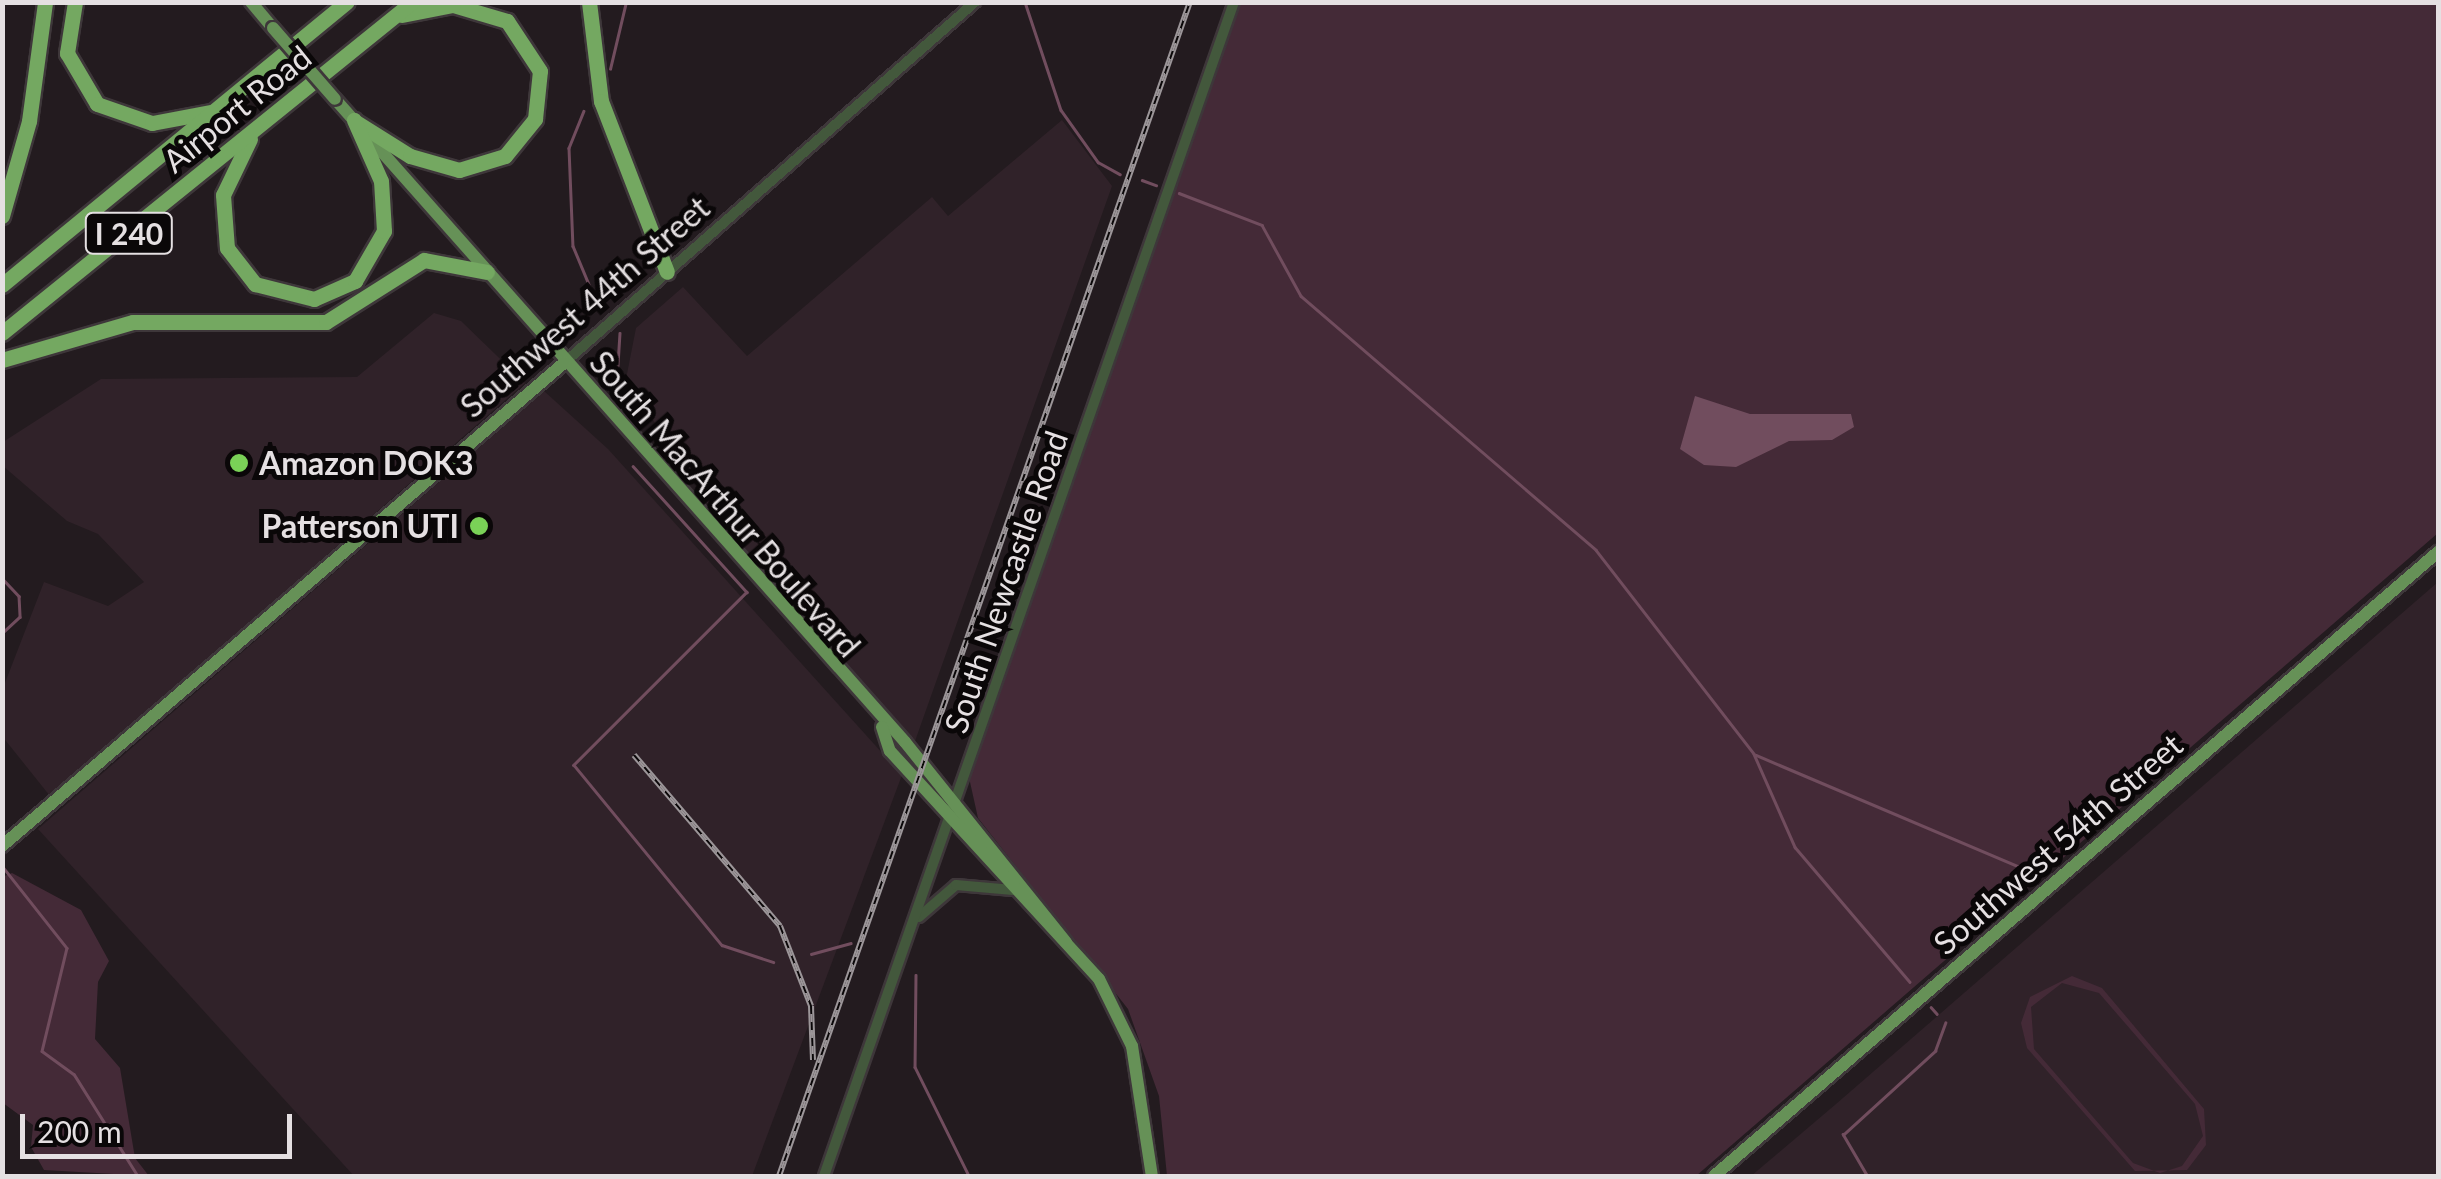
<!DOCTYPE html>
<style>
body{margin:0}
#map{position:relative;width:2441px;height:1179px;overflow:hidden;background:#231b1f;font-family:Lato,sans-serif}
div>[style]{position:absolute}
.built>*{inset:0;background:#302229}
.green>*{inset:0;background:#442a37}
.water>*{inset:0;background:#714d5e}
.stream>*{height:2.5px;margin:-1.25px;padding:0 1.25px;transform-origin:1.25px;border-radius:1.25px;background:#714d5e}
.roads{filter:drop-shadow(2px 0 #3e373a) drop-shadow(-2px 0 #3e373a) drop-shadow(0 2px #3e373a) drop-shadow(0 -2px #3e373a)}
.minor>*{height:10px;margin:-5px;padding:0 5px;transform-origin:5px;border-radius:5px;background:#43583c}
.major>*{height:12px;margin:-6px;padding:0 6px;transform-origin:6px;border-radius:6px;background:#669157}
.highway>*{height:15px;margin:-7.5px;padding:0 7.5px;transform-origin:7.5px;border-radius:7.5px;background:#74a861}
.rail>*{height:6px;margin-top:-3px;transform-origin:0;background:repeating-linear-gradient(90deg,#0a0708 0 8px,#9c9699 0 16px);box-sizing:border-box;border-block:2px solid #9c9699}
.bridges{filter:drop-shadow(2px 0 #3e373a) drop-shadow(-2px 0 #3e373a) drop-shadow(0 2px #3e373a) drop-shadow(0 -2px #3e373a)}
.major-bridge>*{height:12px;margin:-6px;padding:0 6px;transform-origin:6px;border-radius:6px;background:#669157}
.dots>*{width:28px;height:28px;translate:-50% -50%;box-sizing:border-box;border:5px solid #0a0708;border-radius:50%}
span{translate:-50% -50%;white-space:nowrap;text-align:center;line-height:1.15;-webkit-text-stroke:10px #0a0708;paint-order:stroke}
.shield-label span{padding:2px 8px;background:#0a0708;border:2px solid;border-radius:8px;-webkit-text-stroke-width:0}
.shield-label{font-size:30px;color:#e5e0e2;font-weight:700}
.street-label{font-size:32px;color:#e5e0e2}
.poi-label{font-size:32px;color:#e5e0e2;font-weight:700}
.left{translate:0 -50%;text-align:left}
.right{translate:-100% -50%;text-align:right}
.frame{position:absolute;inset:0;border:5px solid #e5e0e2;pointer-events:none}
.scale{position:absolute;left:20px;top:1114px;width:272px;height:45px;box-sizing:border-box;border:5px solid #e5e0e2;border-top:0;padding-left:12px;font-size:30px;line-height:35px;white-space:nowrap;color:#e5e0e2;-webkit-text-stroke:8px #0a0708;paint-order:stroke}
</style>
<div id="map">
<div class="built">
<i style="clip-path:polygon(1062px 120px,1112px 186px,914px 744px,721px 524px,626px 379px,636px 328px,683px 287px,747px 356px,932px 197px,948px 216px)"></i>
<i style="clip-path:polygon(434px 313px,461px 321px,525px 383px,50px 796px,2px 736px,3px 688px,44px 582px,108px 606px,144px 582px,98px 534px,67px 521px,3px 466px,3px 442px,101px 379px,357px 377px)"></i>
<i style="clip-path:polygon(544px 391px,608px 449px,902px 775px,752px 1176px,354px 1176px,38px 829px)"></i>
<i style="clip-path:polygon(2438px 582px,2438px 1176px,1751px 1176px,1836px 1104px)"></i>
</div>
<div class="green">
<i style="clip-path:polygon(1238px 3px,2438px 3px,2438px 533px,1696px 1176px,1167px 1176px,1159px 1096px,1128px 1009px,978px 818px,968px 773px)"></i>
<i style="clip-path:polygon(12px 873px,81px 910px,109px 961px,98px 982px,95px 1039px,120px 1068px,135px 1158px,149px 1176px,44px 1170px,31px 1147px,33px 1125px,3px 1103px,2px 877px)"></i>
<i style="clip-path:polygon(evenodd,2072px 976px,2102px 988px,2204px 1109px,2206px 1145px,2187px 1170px,2135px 1171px,2027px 1048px,2021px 1023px,2030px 997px,2072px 976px,2062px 983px,2099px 993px,2195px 1104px,2203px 1136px,2182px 1166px,2160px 1173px,2133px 1163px,2034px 1049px,2031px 1007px,2062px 983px)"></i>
</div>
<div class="water">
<i style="clip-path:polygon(1695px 396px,1750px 414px,1851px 414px,1854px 427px,1832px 440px,1789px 441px,1736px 467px,1704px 465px,1680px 449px)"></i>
</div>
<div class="stream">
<i style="left:708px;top:2px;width:24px"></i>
<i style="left:1025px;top:2px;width:114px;rotate:71.6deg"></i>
<i style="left:1061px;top:110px;width:64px;rotate:54.6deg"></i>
<i style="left:1098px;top:162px;width:25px;rotate:29deg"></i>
<i style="left:610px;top:69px;width:69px;rotate:-76.6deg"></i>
<i style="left:584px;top:111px;width:40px;rotate:112deg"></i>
<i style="left:569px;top:148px;width:98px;rotate:87.7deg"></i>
<i style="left:573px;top:246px;width:70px;rotate:67.4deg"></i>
<i style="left:1142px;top:180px;width:15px;rotate:20deg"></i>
<i style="left:1179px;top:193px;width:89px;rotate:21.1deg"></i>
<i style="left:1262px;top:225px;width:81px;rotate:61.2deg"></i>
<i style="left:1301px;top:296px;width:389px;rotate:40.7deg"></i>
<i style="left:1596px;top:550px;width:258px;rotate:52.2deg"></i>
<i style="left:1754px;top:754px;width:102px;rotate:66.2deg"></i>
<i style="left:1795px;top:847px;width:177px;rotate:49.6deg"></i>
<i style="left:620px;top:333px;width:48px;rotate:93.6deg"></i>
<i style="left:617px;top:381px;width:28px;rotate:51deg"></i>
<i style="left:633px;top:466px;width:170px;rotate:47.9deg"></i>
<i style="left:747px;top:592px;width:245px;rotate:135deg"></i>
<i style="left:574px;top:765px;width:233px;rotate:50.6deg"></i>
<i style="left:722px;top:945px;width:54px;rotate:18.4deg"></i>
<i style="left:2px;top:578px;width:25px;rotate:47deg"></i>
<i style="left:19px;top:596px;width:21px;rotate:87deg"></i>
<i style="left:20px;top:617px;width:25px;rotate:137deg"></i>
<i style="left:2px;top:747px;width:11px;rotate:90deg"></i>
<i style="left:1756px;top:755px;width:304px;rotate:23deg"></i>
<i style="left:3px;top:867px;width:103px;rotate:51.7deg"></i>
<i style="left:67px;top:948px;width:106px;rotate:103.6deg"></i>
<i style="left:42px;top:1051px;width:39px;rotate:36deg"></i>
<i style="left:74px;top:1074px;width:120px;rotate:57.9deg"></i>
<i style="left:811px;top:954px;width:41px;rotate:-15.4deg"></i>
<i style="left:916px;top:975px;width:92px;rotate:90.6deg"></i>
<i style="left:915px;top:1067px;width:122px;rotate:63.6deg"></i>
<i style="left:1931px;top:1007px;width:9px;rotate:49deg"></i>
<i style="left:1867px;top:1176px;width:48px;rotate:-120.3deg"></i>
<i style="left:1843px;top:1135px;width:125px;rotate:-42.4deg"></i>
<i style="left:1935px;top:1051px;width:30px;rotate:-70deg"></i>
</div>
<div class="roads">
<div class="minor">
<i style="left:565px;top:362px;width:546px;rotate:-41.28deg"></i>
<i style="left:919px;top:917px;width:49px;rotate:-40.9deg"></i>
<i style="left:956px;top:885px;width:57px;rotate:5deg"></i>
<i style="left:824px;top:1176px;width:1244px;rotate:-70.75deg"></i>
</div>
<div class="major">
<i style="left:251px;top:2px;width:34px;rotate:50deg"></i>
<i style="left:335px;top:99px;width:859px;rotate:48.44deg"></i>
<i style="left:905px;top:742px;width:257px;rotate:51.2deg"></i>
<i style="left:882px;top:727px;width:25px;rotate:72deg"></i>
<i style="left:890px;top:751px;width:309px;rotate:47.5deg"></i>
<i style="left:1099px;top:979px;width:75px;rotate:63.8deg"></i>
<i style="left:1132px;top:1046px;width:132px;rotate:81.3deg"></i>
<i style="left:2px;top:846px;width:742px;rotate:-40.68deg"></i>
<i style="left:1714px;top:1176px;width:956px;rotate:-40.76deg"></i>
</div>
<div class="highway">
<i style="left:75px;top:2px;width:52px;rotate:98.9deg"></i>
<i style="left:67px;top:53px;width:59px;rotate:59.5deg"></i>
<i style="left:97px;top:104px;width:58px;rotate:19.1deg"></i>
<i style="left:152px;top:123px;width:59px;rotate:-10.7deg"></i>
<i style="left:589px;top:2px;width:100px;rotate:83.1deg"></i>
<i style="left:601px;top:101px;width:183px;rotate:68.9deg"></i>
<i style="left:356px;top:122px;width:64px;rotate:32.2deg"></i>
<i style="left:410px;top:156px;width:51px;rotate:15.9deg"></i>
<i style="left:459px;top:170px;width:48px;rotate:-16.9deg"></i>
<i style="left:505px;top:156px;width:48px;rotate:-51deg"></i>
<i style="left:535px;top:119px;width:48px;rotate:-84.1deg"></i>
<i style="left:540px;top:71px;width:60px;rotate:-123.4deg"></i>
<i style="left:507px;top:21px;width:56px;rotate:-163.5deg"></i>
<i style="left:453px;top:5px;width:52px;rotate:168.9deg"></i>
<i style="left:250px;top:139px;width:62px;rotate:115.7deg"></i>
<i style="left:223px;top:195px;width:53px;rotate:85.7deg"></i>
<i style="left:227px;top:248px;width:46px;rotate:52.1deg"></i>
<i style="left:255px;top:284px;width:61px;rotate:14.3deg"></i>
<i style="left:314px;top:299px;width:45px;rotate:-23.7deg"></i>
<i style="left:355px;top:281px;width:58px;rotate:-59.9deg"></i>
<i style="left:384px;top:231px;width:50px;rotate:-93.4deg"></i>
<i style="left:381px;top:181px;width:67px;rotate:-113.9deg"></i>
<i style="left:2px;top:216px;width:99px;rotate:-74.1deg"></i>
<i style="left:29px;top:121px;width:120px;rotate:-82.3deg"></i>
<i style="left:2px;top:285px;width:446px;rotate:-39.4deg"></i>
<i style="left:2px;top:333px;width:527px;rotate:-38.91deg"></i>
<i style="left:2px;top:360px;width:136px;rotate:-16.2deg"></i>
<i style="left:133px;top:322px;width:193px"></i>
<i style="left:326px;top:322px;width:116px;rotate:-32.3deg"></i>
<i style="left:424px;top:260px;width:64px;rotate:10.8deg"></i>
</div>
</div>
<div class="rail">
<i style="left:634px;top:755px;width:225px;rotate:49.5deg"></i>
<i style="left:780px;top:926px;width:86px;rotate:68.8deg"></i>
<i style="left:811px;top:1006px;width:54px;rotate:87.9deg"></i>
<i style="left:779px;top:1176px;width:1244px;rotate:-70.71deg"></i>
</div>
<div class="bridges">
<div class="major-bridge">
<i style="left:273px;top:28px;width:94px;rotate:48.9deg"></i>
</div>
</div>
<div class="dots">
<i style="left:239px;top:463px;background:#7ad157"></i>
<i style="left:479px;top:526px;background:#7ad157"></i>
</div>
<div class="shield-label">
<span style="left:129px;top:233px">I 240</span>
</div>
<div class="street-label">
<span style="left:237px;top:109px;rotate:-39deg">Airport Road</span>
<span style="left:585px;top:307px;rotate:-41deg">Southwest 44th Street</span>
<span style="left:725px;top:504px;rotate:49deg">South MacArthur Boulevard</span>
<span style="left:1006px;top:582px;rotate:-71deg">South Newcastle Road</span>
<span style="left:2058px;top:844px;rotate:-41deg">Southwest 54th Street</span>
</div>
<div class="poi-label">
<span class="left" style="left:259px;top:463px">Amazon DOK3</span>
<span class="right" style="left:459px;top:526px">Patterson UTI</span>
</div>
<div class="frame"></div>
<div class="scale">200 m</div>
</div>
